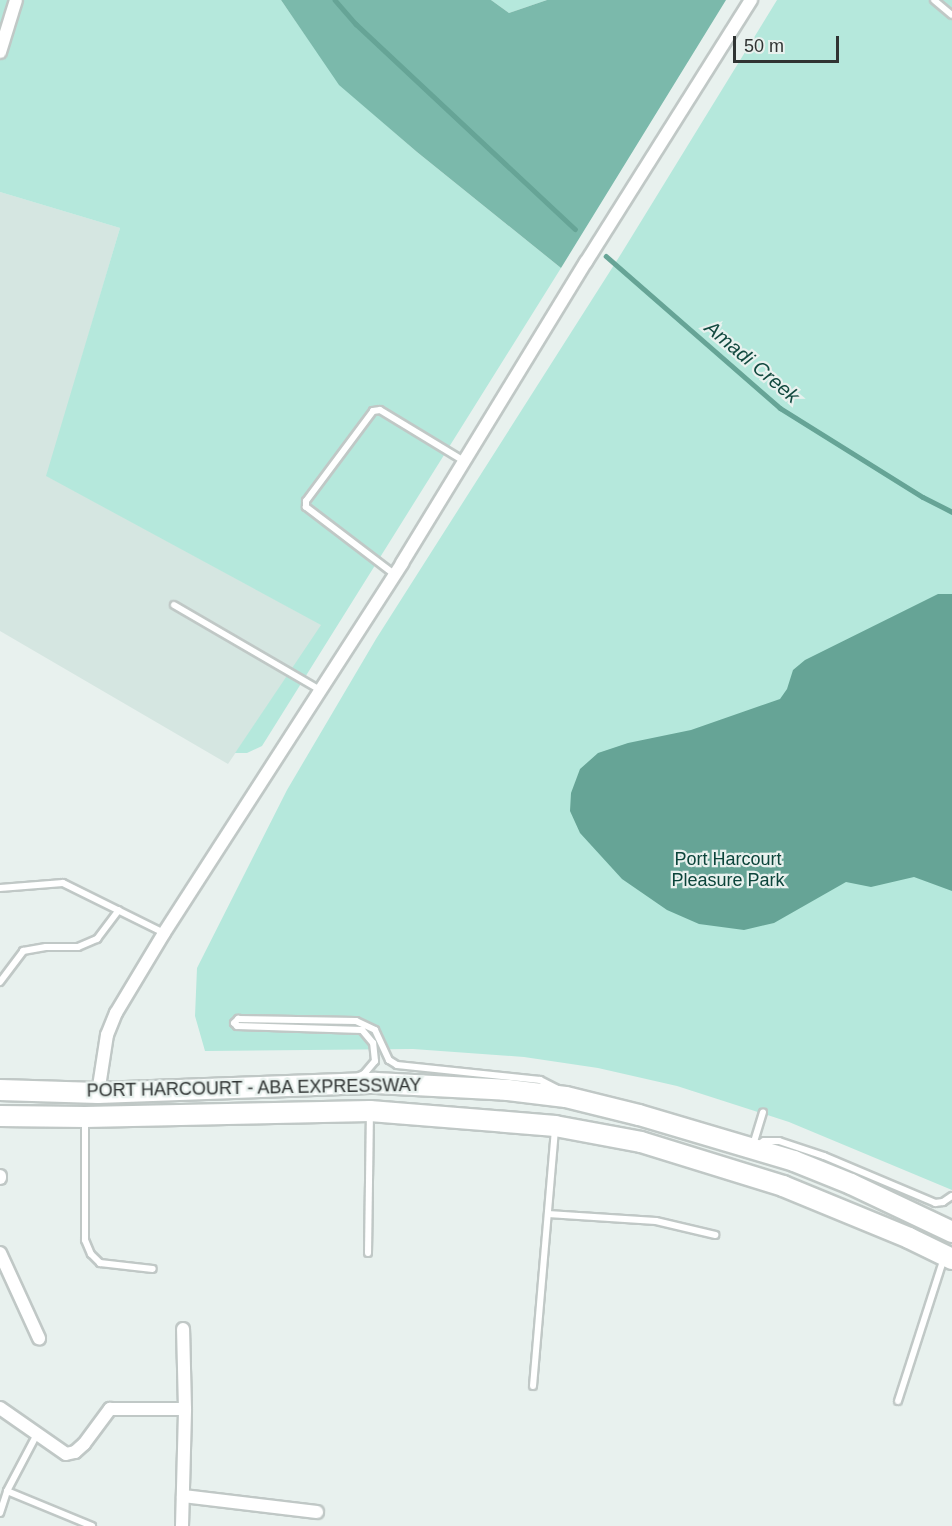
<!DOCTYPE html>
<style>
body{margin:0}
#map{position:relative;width:952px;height:1526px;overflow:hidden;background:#e8f1ee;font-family:Helvetica,sans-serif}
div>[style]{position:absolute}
.built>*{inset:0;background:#d5e6e1}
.green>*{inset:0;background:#b5e8dc}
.forest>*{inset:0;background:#7bb9ab}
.water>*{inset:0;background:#66a496}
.stream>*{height:4.5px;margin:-2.25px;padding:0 2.25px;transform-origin:2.25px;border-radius:2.25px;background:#66a496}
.roads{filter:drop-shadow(2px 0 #c0c8c6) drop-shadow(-2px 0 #c0c8c6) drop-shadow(0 2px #c0c8c6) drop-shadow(0 -2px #c0c8c6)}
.service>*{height:6px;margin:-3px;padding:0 3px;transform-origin:3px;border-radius:3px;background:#fff}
.minor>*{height:12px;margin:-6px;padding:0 6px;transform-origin:6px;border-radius:6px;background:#fff}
.trunk>*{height:20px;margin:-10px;padding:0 10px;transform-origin:10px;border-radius:10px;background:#fff}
span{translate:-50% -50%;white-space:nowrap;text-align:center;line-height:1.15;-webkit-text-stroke:4.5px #e8f1ee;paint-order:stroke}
.park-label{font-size:18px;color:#0b443a}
.street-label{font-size:18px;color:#303433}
.water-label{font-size:20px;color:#12493f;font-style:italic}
.scale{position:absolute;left:733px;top:36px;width:106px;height:27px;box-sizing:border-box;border:3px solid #303433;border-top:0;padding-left:8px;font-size:18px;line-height:21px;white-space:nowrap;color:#303433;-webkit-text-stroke:4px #e8f1ee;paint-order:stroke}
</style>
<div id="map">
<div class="built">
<i style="clip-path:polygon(0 192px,120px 228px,47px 476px,322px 625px,228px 764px,0 631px)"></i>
</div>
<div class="green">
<i style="clip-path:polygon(0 0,281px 0,340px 85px,417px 152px,561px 268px,262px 746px,247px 753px,235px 753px,321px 625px,46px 476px,120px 228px,0 192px)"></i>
<i style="clip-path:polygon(491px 0,547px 0,509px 13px)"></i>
<i style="clip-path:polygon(777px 0,952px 0,952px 1190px,789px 1122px,677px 1086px,598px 1068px,524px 1057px,413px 1049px,205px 1051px,195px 1016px,197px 968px,287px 790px,376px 639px,621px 254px)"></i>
</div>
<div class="forest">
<i style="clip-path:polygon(281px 0,491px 0,509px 13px,547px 0,726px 0,561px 268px,417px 152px,339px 85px)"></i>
</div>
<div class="water">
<i style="clip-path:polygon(938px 594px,952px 594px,952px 891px,914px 877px,871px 887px,846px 882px,774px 923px,744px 930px,699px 924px,667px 910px,622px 879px,580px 833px,570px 811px,571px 793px,580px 769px,598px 753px,628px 743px,691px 730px,780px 699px,787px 689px,793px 670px,805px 660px)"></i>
</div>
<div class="stream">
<i style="left:335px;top:0;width:32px;rotate:49deg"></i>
<i style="left:356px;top:24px;width:300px;rotate:43.1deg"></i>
<i style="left:606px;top:256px;width:231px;rotate:41.1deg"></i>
<i style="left:780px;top:408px;width:168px;rotate:31.9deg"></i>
<i style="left:923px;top:497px;width:33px;rotate:27deg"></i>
</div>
<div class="roads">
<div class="service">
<i style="left:934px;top:0;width:23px;rotate:40deg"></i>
<i style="left:394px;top:574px;width:111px;rotate:-142.7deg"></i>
<i style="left:306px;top:507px;width:6px;rotate:-90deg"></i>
<i style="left:306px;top:501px;width:112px;rotate:-53.3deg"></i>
<i style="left:373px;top:411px;width:7px;rotate:-8deg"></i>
<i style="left:380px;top:410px;width:98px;rotate:31.3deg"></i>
<i style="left:174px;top:605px;width:169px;rotate:30.2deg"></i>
<i style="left:0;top:888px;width:63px;rotate:-4.5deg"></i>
<i style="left:63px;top:883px;width:113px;rotate:26.3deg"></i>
<i style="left:0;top:982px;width:39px;rotate:-53deg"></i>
<i style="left:23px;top:951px;width:23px;rotate:-10deg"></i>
<i style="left:46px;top:947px;width:32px"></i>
<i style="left:78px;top:947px;width:21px;rotate:-23deg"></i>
<i style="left:97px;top:939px;width:36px;rotate:-53deg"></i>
<i style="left:357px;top:1077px;width:8px;rotate:-23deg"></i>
<i style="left:364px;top:1074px;width:17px;rotate:-50deg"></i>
<i style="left:375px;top:1061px;width:18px;rotate:-96deg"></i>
<i style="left:373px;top:1043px;width:17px;rotate:-130deg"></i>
<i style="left:362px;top:1030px;width:125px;rotate:-178.2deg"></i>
<i style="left:237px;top:1026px;width:4px;rotate:-135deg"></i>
<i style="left:234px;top:1023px;width:6px;rotate:-45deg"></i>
<i style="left:238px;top:1019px;width:118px;rotate:1deg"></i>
<i style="left:356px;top:1021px;width:21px;rotate:25deg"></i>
<i style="left:375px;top:1030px;width:33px;rotate:65deg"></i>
<i style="left:389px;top:1060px;width:9px;rotate:32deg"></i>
<i style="left:397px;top:1065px;width:144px;rotate:6deg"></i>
<i style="left:540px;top:1080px;width:22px;rotate:27deg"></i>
<i style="left:85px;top:1121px;width:119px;rotate:90deg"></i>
<i style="left:85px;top:1240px;width:15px;rotate:67deg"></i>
<i style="left:91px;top:1254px;width:13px;rotate:45deg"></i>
<i style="left:100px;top:1263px;width:53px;rotate:6.5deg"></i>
<i style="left:753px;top:1145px;width:34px;rotate:-73deg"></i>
<i style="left:758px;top:1145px;width:7px;rotate:-34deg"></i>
<i style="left:764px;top:1141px;width:15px"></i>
<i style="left:779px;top:1141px;width:47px;rotate:18.4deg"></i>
<i style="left:824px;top:1156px;width:121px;rotate:22.9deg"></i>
<i style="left:935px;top:1203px;width:8px;rotate:-7deg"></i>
<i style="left:943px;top:1202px;width:11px;rotate:-34deg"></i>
<i style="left:548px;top:1214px;width:108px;rotate:3.7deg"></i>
<i style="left:656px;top:1221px;width:61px;rotate:13.3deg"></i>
<i style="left:368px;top:1253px;width:138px;rotate:-89.2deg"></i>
<i style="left:533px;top:1386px;width:257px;rotate:-85.1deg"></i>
<i style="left:898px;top:1401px;width:150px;rotate:-72.2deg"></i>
<i style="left:7px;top:1491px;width:92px;rotate:22.4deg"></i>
<i style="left:0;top:1513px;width:23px;rotate:-72deg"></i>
<i style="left:7px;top:1491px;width:64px;rotate:-62.2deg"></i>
</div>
<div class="minor">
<i style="left:0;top:52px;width:54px;rotate:-72.9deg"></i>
<i style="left:98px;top:1093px;width:59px;rotate:-81.2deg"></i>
<i style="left:107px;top:1035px;width:24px;rotate:-68deg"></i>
<i style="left:116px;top:1013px;width:93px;rotate:-59deg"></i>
<i style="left:164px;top:933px;width:440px;rotate:-57.2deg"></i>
<i style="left:402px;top:563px;width:353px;rotate:-58.6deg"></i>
<i style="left:586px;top:262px;width:310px;rotate:-57.8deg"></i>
<i style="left:0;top:1176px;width:2px;rotate:90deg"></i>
<i style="left:0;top:1253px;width:94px;rotate:65.4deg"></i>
<i style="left:0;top:1408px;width:80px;rotate:34.9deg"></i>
<i style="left:66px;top:1454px;width:9px;rotate:-13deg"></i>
<i style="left:75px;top:1452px;width:12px;rotate:-42deg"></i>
<i style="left:84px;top:1444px;width:44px;rotate:-53.4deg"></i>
<i style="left:110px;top:1409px;width:75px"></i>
<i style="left:183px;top:1496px;width:135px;rotate:6.8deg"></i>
<i style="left:182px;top:1526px;width:117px;rotate:-88.5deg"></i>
<i style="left:185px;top:1409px;width:80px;rotate:-91.4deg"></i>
</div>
<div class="trunk">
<i style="left:0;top:1090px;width:98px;rotate:1.8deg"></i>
<i style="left:98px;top:1093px;width:278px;rotate:-2.1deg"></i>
<i style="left:376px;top:1083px;width:132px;rotate:3deg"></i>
<i style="left:508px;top:1090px;width:58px;rotate:6.9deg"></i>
<i style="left:566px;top:1097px;width:75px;rotate:13.9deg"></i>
<i style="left:639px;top:1115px;width:162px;rotate:16.5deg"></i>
<i style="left:794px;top:1161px;width:61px;rotate:22deg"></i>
<i style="left:851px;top:1184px;width:112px;rotate:25.4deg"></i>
<i style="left:0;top:1116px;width:85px;rotate:0.7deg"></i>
<i style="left:85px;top:1117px;width:285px;rotate:-1.2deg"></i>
<i style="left:370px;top:1111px;width:186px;rotate:4.6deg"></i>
<i style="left:555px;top:1126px;width:87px;rotate:10.5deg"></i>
<i style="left:641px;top:1142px;width:149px;rotate:17.2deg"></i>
<i style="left:783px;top:1186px;width:136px;rotate:22.4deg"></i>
<i style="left:909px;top:1238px;width:48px;rotate:26deg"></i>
</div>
</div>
<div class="park-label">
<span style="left:728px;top:870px">Port Harcourt<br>Pleasure Park</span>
</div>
<div class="street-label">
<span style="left:254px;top:1088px;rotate:-1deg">PORT HARCOURT - ABA EXPRESSWAY</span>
</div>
<div class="water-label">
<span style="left:752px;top:362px;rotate:40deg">Amadi Creek</span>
</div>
<div class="scale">50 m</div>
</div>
